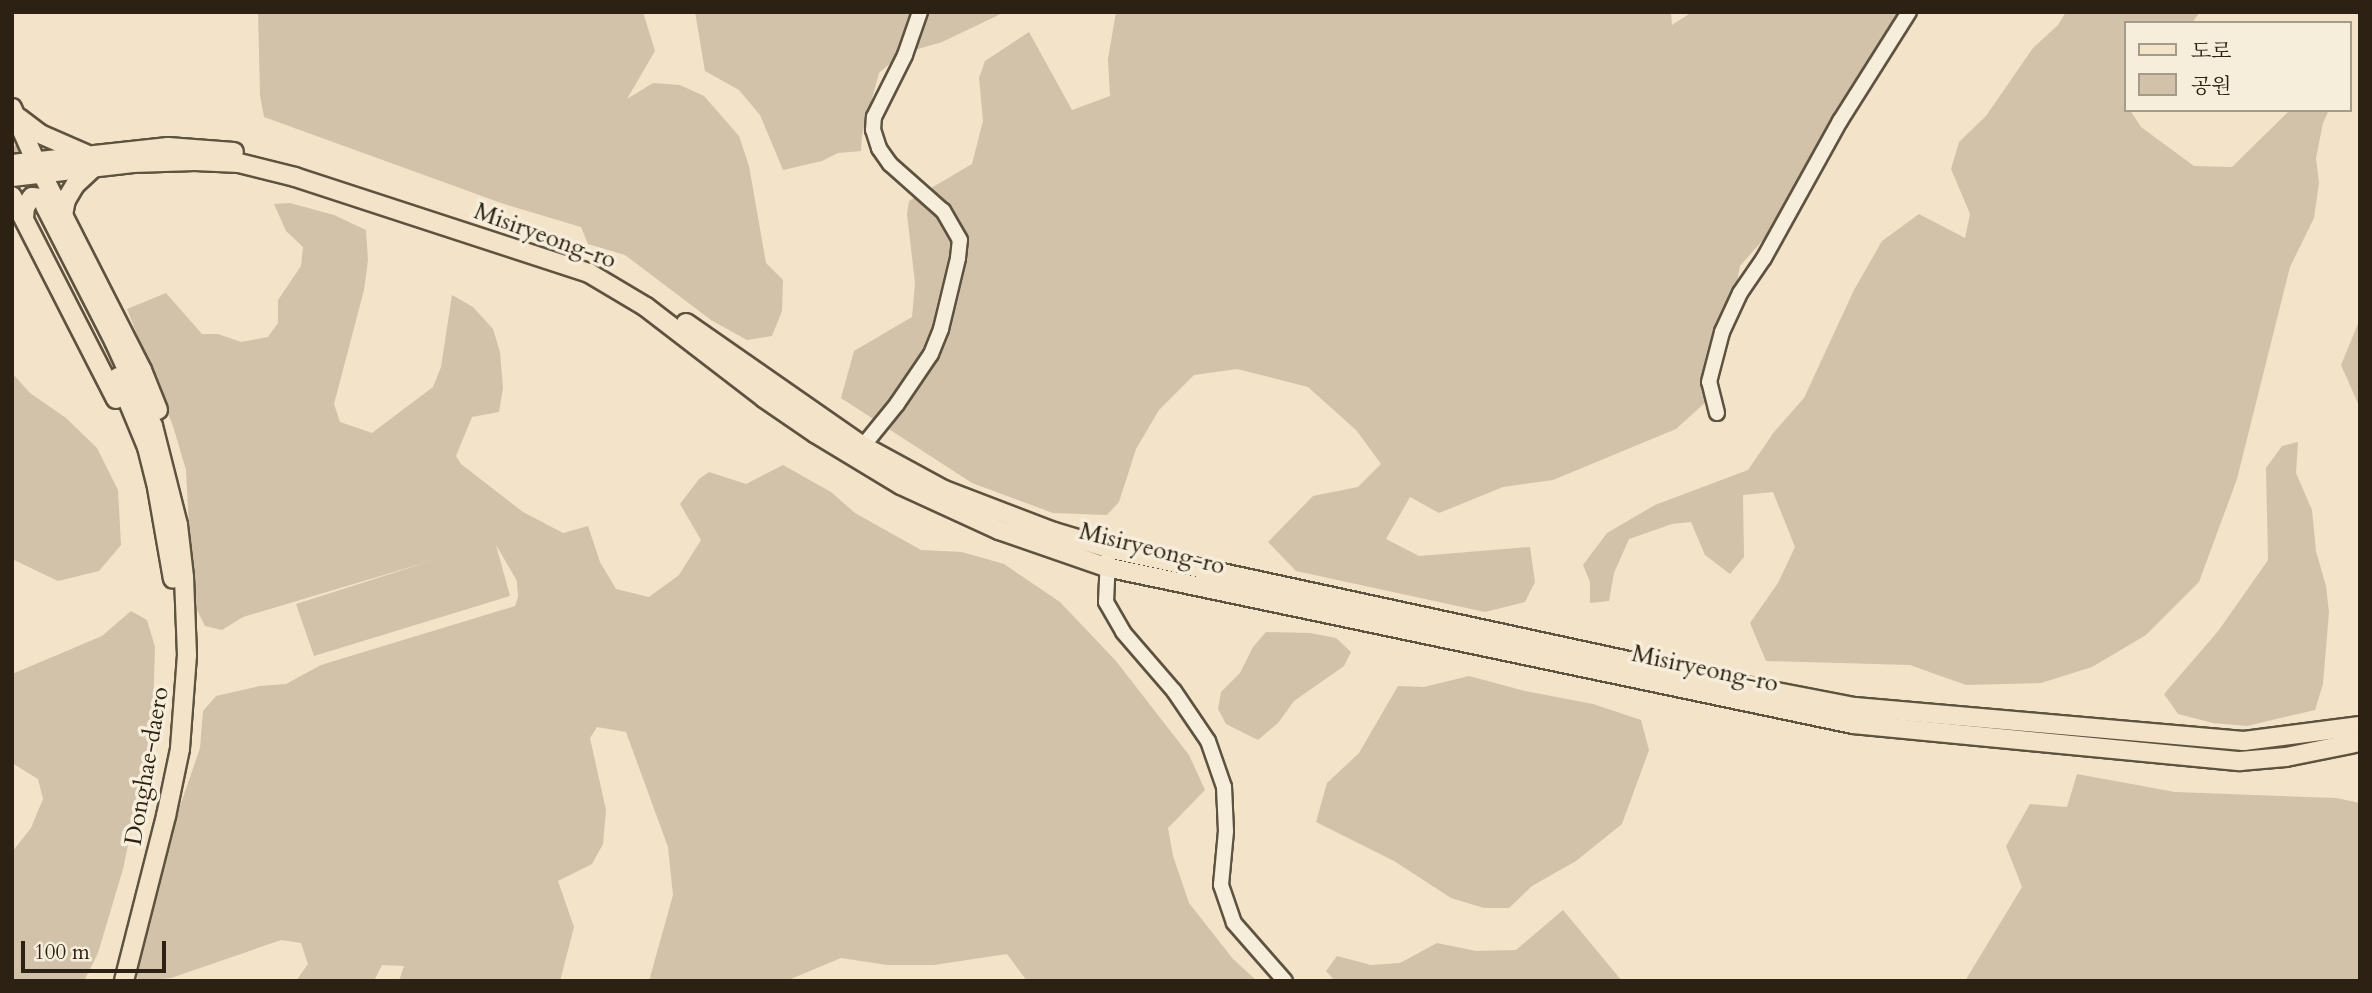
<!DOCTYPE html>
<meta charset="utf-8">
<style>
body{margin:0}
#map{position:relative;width:2372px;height:993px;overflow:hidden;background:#f3e3c8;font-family:Cardo,"Noto Serif KR",serif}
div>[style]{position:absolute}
.green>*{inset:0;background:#d1c2a9}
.major-tunnel>*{height:18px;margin-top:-9px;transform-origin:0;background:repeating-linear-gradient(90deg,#cbbca4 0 18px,transparent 0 27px)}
.roads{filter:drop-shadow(2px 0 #5e5240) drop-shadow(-2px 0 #5e5240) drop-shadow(0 2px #5e5240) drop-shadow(0 -2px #5e5240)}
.minor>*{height:14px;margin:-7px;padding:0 7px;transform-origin:7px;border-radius:7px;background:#f7eddb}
.major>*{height:18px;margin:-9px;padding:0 9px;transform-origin:9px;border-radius:9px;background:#f3e3c8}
span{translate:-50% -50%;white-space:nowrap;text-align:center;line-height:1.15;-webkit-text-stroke:7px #f7eddb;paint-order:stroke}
.street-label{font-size:24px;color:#2c2112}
.frame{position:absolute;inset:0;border:14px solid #2c2112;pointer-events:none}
.legend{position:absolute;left:2124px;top:21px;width:228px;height:91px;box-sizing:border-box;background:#f7eddb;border:2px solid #a69b8b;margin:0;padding:9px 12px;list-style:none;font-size:21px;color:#2c2112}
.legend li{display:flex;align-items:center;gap:14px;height:35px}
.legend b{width:35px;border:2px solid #a69b8b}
.scale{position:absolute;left:21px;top:941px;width:145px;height:32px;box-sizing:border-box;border:4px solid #2c2112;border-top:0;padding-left:9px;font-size:21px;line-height:24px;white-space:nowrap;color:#2c2112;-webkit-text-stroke:5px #f7eddb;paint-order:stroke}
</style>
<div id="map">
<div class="green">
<i style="clip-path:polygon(258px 12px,643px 12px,655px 51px,627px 99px,653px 83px,680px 85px,704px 96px,739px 136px,749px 166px,766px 263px,783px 280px,782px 311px,772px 336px,747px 340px,711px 320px,625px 255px,588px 244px,581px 227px,504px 204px,264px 117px,260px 95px)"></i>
<i style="clip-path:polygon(695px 12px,1005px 12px,942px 42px,901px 54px,879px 73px,862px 135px,861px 151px,838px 153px,822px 161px,783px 170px,760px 115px,739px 90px,705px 71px)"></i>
<i style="clip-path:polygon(1116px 12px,1671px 12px,1672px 25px,1692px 12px,1908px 12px,1777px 224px,1740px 266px,1720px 370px,1708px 400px,1676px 429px,1553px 480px,1503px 487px,1439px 513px,1410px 497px,1386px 539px,1419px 556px,1530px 547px,1535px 582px,1525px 602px,1485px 612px,1296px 571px,1268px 542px,1313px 496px,1358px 487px,1381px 464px,1357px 431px,1308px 387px,1237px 369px,1194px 375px,1159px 410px,1136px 449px,1119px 502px,1107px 515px,1053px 513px,972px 483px,841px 398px,854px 351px,912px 317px,915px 283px,907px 214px,909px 201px,972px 164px,983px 121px,979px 78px,985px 61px,1029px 32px,1072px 110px,1110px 96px,1108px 59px)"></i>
<i style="clip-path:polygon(2066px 12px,2200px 12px,2192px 23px,2125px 23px,2125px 110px,2130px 110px,2141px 127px,2194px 166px,2232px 167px,2290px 110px,2329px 110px,2323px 123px,2316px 158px,2319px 183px,2314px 218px,2290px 267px,2237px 479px,2199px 582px,2146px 635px,2092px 667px,2041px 683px,1966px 685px,1910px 665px,1766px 661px,1750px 623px,1778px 583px,1795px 547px,1773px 492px,1743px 495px,1744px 557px,1730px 574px,1705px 555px,1691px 522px,1672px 524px,1629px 539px,1614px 573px,1609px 601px,1590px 603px,1590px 582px,1583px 565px,1607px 533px,1655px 505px,1748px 470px,1774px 432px,1804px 398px,1854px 290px,1882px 241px,1919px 214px,1965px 238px,1970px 214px,1951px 169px,1959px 142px,1986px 116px,2033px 48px,2058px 25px)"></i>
<i style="clip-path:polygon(290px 203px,334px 215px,366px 230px,368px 260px,364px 290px,334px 404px,340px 422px,372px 433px,433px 387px,441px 367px,452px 295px,473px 307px,493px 329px,500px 352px,503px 388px,499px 412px,472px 417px,456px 456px,461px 464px,523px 512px,563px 533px,588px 526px,600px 562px,616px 589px,649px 597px,679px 575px,701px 540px,680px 504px,699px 479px,709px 472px,746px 484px,783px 465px,831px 492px,855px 513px,921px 550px,962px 552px,1004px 564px,1060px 602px,1116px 661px,1189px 755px,1205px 790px,1168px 828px,1173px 856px,1189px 903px,1233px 959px,1257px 981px,1027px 981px,1007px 954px,934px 965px,887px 965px,841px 958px,786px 981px,649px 981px,673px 895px,668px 847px,626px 732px,597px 727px,590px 738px,606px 810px,603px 844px,592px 864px,558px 881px,574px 927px,560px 981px,399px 981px,404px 966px,382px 965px,374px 981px,296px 981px,308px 964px,301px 943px,281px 940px,171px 978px,138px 981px,136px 963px,157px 873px,200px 748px,203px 711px,216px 696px,260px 686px,286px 684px,321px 665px,515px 606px,518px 597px,517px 581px,496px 545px,510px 596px,314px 656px,296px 604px,434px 560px,243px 617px,222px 630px,205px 626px,194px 604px,186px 557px,189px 527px,186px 470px,173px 426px,127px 309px,166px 293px,202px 334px,218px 334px,241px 342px,268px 337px,278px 323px,278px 300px,301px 266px,303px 247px,286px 231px,274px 204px)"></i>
<i style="clip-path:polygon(2360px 319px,2360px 408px,2341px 365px)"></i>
<i style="clip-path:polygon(12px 373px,30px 393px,66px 418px,97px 448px,118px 490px,121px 545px,99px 571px,58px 581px,12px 559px)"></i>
<i style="clip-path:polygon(2298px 442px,2296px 473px,2312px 510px,2316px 551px,2326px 586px,2329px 612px,2323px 684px,2315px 710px,2247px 726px,2213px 723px,2178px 714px,2164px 694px,2219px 630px,2268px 560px,2266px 468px,2282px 446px)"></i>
<i style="clip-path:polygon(131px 611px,147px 620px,155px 647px,153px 711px,149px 746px,123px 869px,98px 953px,84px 981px,12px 981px,12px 852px,31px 828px,43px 799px,38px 779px,12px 763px,12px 674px,102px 636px)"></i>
<i style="clip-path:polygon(1266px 632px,1310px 633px,1336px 638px,1351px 652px,1344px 666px,1294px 701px,1278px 723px,1258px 740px,1226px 724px,1218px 709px,1221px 692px,1240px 673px,1253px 647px)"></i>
<i style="clip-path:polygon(1469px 676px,1525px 691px,1593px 704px,1641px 720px,1649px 750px,1622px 824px,1576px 861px,1532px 886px,1509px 908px,1484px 908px,1451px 898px,1394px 861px,1316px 822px,1327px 783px,1359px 753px,1398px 686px,1424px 687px)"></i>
<i style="clip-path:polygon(2077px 774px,2175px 792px,2336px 798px,2360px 803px,2360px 981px,1965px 981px,2022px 887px,2006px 846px,2030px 804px,2067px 807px)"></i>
<i style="clip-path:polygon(1563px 910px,1622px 981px,1335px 981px,1326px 971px,1337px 956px,1371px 965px,1400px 963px,1437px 943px,1476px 951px,1516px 950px)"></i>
</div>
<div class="major-tunnel">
<i style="left:12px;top:147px;width:68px;rotate:60.8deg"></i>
</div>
<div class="roads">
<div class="minor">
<i style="left:1717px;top:413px;width:32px;rotate:-104deg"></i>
<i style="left:1709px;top:382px;width:52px;rotate:-75.4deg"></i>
<i style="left:1722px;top:332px;width:43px;rotate:-65.2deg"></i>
<i style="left:1740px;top:293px;width:42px;rotate:-55.6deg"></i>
<i style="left:1764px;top:258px;width:157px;rotate:-61deg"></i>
<i style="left:1840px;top:121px;width:129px;rotate:-57.7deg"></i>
<i style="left:863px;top:446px;width:54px;rotate:-51deg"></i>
<i style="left:897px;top:404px;width:60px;rotate:-55.8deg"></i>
<i style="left:931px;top:354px;width:27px;rotate:-68deg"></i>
<i style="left:941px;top:329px;width:73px;rotate:-76.5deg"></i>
<i style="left:958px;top:258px;width:18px;rotate:-84deg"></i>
<i style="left:960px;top:240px;width:34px;rotate:-120deg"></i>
<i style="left:943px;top:211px;width:71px;rotate:-138.4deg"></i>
<i style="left:890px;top:164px;width:19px;rotate:-125deg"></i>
<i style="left:879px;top:148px;width:19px;rotate:-108deg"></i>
<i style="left:873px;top:130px;width:13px;rotate:-86deg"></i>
<i style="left:874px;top:117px;width:69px;rotate:-63.4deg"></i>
<i style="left:905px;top:55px;width:46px;rotate:-70.8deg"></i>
<i style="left:1108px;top:558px;width:44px;rotate:92.6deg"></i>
<i style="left:1106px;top:602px;width:34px;rotate:60deg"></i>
<i style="left:1123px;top:632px;width:78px;rotate:49.2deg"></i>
<i style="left:1174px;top:691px;width:60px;rotate:55.8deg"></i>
<i style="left:1208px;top:741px;width:49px;rotate:70.8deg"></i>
<i style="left:1224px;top:787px;width:44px;rotate:87.4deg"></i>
<i style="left:1226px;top:831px;width:54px;rotate:95.3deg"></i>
<i style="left:1221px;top:885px;width:40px;rotate:71.1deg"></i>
<i style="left:1234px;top:923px;width:77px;rotate:48.7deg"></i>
</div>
<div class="major">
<i style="left:12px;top:108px;width:57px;rotate:66.1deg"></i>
<i style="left:35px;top:160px;width:236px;rotate:63deg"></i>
<i style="left:142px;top:370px;width:43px;rotate:68.2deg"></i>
<i style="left:19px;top:118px;width:26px;rotate:37deg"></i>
<i style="left:40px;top:134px;width:50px;rotate:23.5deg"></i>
<i style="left:12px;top:164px;width:157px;rotate:-6.2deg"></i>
<i style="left:168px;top:147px;width:66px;rotate:4.3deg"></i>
<i style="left:12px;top:177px;width:122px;rotate:-6.6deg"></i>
<i style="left:133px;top:163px;width:62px;rotate:-1.8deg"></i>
<i style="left:195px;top:161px;width:44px;rotate:2.6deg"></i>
<i style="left:239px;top:163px;width:58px;rotate:14deg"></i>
<i style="left:295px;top:177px;width:309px;rotate:18.1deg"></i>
<i style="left:589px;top:273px;width:66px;rotate:30.8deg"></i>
<i style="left:646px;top:307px;width:149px;rotate:37.6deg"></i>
<i style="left:764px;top:398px;width:62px;rotate:34.5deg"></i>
<i style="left:815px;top:433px;width:100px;rotate:31.2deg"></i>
<i style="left:901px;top:485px;width:108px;rotate:24.7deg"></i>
<i style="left:999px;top:530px;width:113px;rotate:19.1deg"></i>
<i style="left:1106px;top:567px;width:763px;rotate:11.87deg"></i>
<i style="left:1853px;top:724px;width:389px;rotate:5.5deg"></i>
<i style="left:2240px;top:761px;width:46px;rotate:-5deg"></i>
<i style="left:2286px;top:757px;width:76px;rotate:-11.5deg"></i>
<i style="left:12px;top:196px;width:228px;rotate:62.9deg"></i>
<i style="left:45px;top:206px;width:152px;rotate:62.9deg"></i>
<i style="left:114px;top:341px;width:94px;rotate:65.4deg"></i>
<i style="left:153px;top:426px;width:102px;rotate:75.8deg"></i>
<i style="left:178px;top:525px;width:52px;rotate:83.4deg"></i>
<i style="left:184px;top:577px;width:78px;rotate:87.8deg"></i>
<i style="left:187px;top:655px;width:94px;rotate:94.3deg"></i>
<i style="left:180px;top:749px;width:68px;rotate:101.8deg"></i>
<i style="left:166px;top:816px;width:170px;rotate:104.3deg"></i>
<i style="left:63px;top:215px;width:15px;rotate:-79deg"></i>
<i style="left:66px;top:200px;width:17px;rotate:-59deg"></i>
<i style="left:75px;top:185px;width:26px;rotate:-43deg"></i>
<i style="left:24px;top:218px;width:11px;rotate:-85deg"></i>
<i style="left:25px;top:207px;width:12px;rotate:-55deg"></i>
<i style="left:32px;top:197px;width:22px;rotate:5deg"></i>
<i style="left:686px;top:323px;width:216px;rotate:34.8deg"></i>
<i style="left:863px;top:446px;width:92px;rotate:28.5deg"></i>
<i style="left:944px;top:490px;width:118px;rotate:20.9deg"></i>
<i style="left:1054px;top:532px;width:59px;rotate:16.6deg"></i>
<i style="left:1111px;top:549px;width:633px;rotate:12.21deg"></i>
<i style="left:1730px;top:683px;width:127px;rotate:10.9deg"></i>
<i style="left:1855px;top:707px;width:390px;rotate:5deg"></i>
<i style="left:2244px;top:741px;width:117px;rotate:-7.4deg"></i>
<i style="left:118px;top:377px;width:76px;rotate:67.5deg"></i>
<i style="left:147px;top:447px;width:36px;rotate:76deg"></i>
<i style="left:156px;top:482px;width:98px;rotate:80.1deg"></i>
</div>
</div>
<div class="street-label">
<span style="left:545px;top:236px;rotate:20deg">Misiryeong-ro</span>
<span style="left:1152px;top:549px;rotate:14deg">Misiryeong-ro</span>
<span style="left:1705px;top:669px;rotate:12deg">Misiryeong-ro</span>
<span style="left:147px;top:766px;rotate:-80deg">Donghae-daero</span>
</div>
<div class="frame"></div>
<ul class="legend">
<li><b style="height:9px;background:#f3e3c8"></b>도로</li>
<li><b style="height:19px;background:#d1c2a9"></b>공원</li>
</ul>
<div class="scale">100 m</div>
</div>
